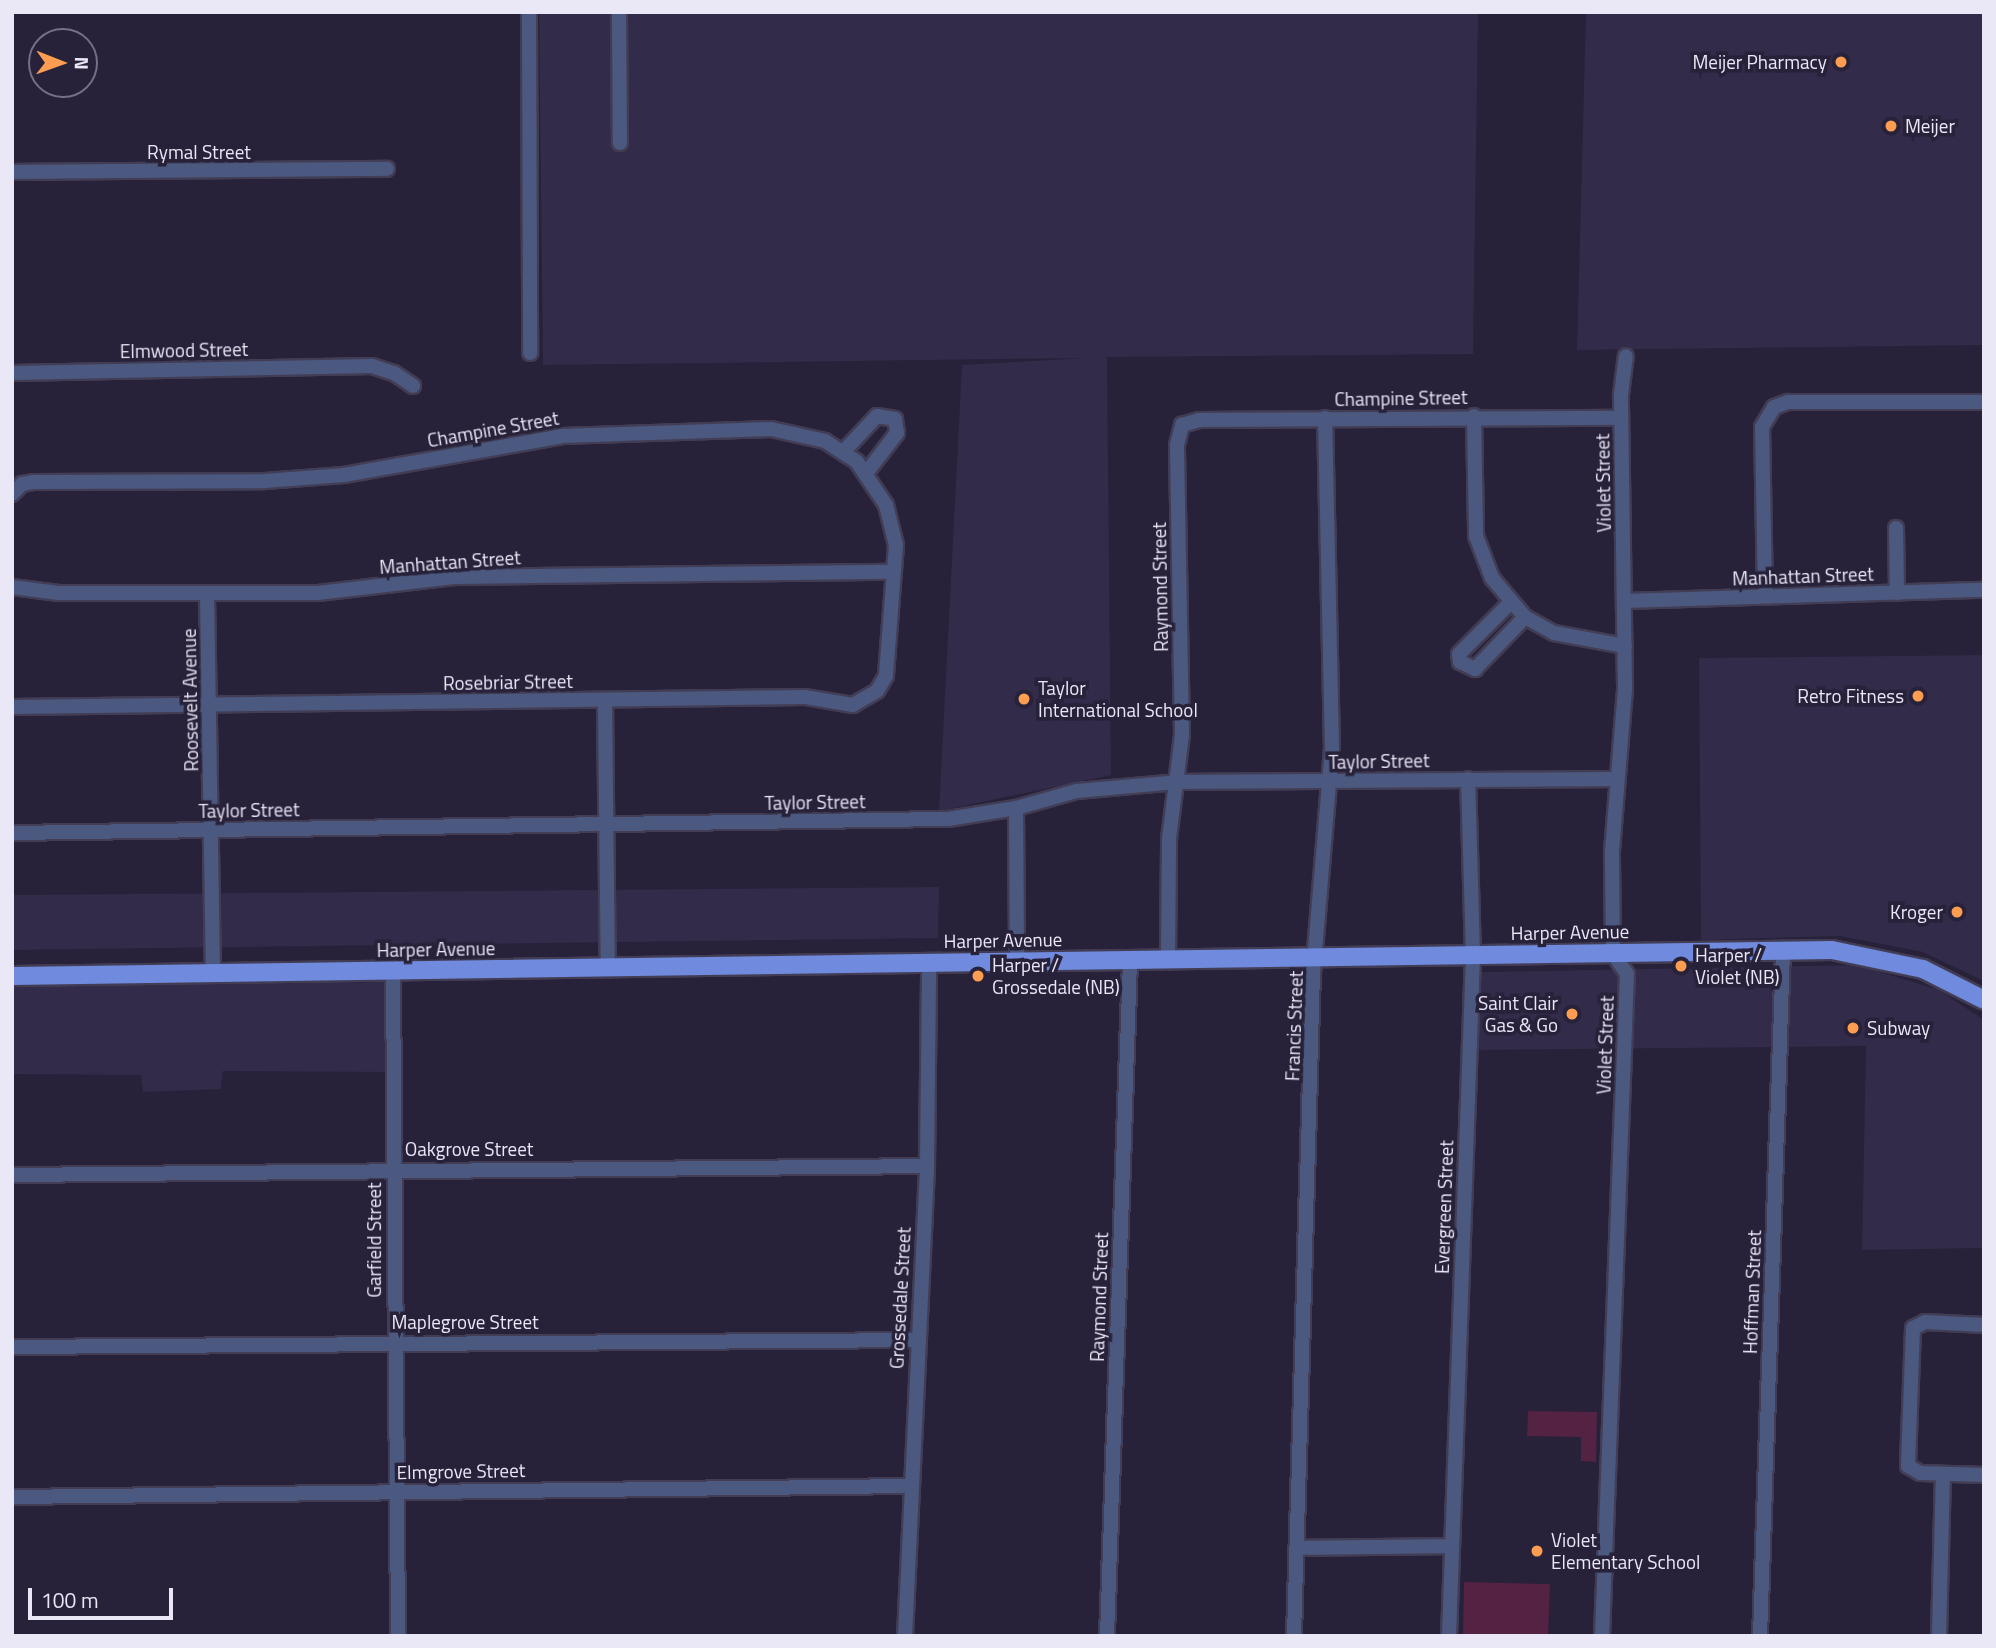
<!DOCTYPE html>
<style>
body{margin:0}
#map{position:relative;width:1996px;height:1648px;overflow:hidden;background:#272139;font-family:"Titillium Web",sans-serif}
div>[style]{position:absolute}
.built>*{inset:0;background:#322b49}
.green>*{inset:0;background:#542242}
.roads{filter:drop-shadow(2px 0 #423d54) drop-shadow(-2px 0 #423d54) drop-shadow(0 2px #423d54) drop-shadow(0 -2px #423d54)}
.minor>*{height:14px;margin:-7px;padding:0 7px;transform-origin:7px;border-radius:7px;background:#4b5981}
.major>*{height:18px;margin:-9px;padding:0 9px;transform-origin:9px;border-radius:9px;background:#708add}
.dots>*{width:19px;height:19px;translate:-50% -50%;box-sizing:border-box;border:4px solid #272139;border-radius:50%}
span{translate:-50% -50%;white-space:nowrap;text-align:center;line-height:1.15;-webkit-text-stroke:7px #272139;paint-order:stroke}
.poi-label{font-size:19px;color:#eae7f7}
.right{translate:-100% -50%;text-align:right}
.left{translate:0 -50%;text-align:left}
.street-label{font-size:19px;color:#eae7f7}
.frame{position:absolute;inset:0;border:14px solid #eae7f7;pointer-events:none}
.north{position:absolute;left:28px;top:28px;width:70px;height:70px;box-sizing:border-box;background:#272139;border:2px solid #757085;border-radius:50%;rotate:91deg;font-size:19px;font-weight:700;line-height:28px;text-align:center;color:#eae7f7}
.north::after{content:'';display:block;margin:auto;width:24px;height:32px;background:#fc9d52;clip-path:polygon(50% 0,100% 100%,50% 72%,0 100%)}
.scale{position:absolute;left:28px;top:1588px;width:145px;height:32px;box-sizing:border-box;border:4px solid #eae7f7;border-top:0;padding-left:9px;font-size:21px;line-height:24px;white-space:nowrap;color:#eae7f7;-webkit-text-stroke:5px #272139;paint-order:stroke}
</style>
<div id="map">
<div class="built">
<i style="clip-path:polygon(539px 12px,1478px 12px,1473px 354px,1107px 357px,1111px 775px,939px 811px,962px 365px,1083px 358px,543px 365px)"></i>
<i style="clip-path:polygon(1586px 12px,1984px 12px,1984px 345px,1577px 350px)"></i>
<i style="clip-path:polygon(1984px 655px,1984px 981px,1923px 952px,1840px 936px,1701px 940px,1699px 658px)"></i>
<i style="clip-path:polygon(939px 887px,938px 938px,12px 950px,12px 895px)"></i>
<i style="clip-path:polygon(1858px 965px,1939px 990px,1984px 1020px,1984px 1248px,1862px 1250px,1866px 1046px,1477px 1050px,1480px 972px)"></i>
<i style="clip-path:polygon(387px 982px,387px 1072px,223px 1071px,221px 1089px,143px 1092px,141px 1075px,12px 1074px,12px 986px)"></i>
</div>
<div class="green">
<i style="clip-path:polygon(1528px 1411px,1597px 1412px,1596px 1462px,1581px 1461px,1581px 1437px,1527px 1436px)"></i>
<i style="clip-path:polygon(1464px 1582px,1550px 1584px,1548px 1636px,1463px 1636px)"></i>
</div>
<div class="roads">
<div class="minor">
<i style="left:529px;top:12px;width:341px;rotate:89.8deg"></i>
<i style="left:619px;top:12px;width:131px;rotate:89.6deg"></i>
<i style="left:12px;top:172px;width:375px;rotate:-0.5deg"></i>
<i style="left:12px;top:373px;width:360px;rotate:-1.1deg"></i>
<i style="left:372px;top:366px;width:23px;rotate:18deg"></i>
<i style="left:394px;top:373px;width:23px;rotate:34deg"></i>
<i style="left:1474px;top:416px;width:120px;rotate:89deg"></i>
<i style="left:1476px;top:536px;width:45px;rotate:69.1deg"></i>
<i style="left:1492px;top:578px;width:51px;rotate:49.8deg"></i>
<i style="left:1525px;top:617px;width:33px;rotate:29deg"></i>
<i style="left:1554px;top:633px;width:72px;rotate:10.4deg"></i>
<i style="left:844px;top:451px;width:48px;rotate:-46.7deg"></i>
<i style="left:877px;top:416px;width:18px;rotate:9deg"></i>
<i style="left:895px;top:419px;width:14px;rotate:82deg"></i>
<i style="left:897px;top:433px;width:49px;rotate:127.6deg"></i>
<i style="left:12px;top:494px;width:14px;rotate:-45deg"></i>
<i style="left:22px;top:484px;width:11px;rotate:-10deg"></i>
<i style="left:33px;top:482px;width:232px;rotate:-0.2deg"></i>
<i style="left:265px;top:481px;width:79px;rotate:-4.3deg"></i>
<i style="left:344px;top:475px;width:221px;rotate:-10.1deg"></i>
<i style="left:562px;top:436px;width:209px;rotate:-1.9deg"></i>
<i style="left:771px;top:429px;width:55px;rotate:12.5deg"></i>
<i style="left:825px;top:441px;width:38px;rotate:33deg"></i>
<i style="left:857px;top:462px;width:52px;rotate:56deg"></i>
<i style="left:886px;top:505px;width:41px;rotate:76deg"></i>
<i style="left:896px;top:545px;width:131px;rotate:94.4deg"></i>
<i style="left:886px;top:676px;width:17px;rotate:121deg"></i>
<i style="left:877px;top:691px;width:28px;rotate:150deg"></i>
<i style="left:853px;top:705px;width:49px;rotate:-170.5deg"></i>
<i style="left:805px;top:697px;width:793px;rotate:179.28deg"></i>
<i style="left:1896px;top:528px;width:65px;rotate:89.1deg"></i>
<i style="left:12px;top:587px;width:47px;rotate:7.3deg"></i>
<i style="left:59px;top:593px;width:259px"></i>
<i style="left:318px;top:593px;width:137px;rotate:-6.7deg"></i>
<i style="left:454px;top:577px;width:438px;rotate:-0.7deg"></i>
<i style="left:207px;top:594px;width:379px;rotate:89.1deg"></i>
<i style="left:1765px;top:596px;width:169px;rotate:-91deg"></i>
<i style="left:1762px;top:427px;width:23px;rotate:-59deg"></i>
<i style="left:1774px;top:407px;width:15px;rotate:-20deg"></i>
<i style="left:1788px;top:402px;width:196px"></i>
<i style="left:1624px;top:601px;width:360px;rotate:-1.8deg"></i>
<i style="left:1510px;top:603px;width:72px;rotate:135deg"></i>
<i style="left:1459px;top:654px;width:8px;rotate:83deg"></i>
<i style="left:1460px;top:662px;width:17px;rotate:25deg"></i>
<i style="left:1475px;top:669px;width:72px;rotate:-46.1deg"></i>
<i style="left:605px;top:700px;width:268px;rotate:89.4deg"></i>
<i style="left:1016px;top:808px;width:153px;rotate:89.6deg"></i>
<i style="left:12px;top:833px;width:936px;rotate:-0.86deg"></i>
<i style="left:948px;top:819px;width:69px;rotate:-9.2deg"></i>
<i style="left:1016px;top:808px;width:63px;rotate:-15.6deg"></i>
<i style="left:1077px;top:791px;width:100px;rotate:-5.1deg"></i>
<i style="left:1177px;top:782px;width:438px;rotate:-0.4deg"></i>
<i style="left:1168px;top:959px;width:120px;rotate:-89.5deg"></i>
<i style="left:1169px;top:839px;width:105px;rotate:-82.9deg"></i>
<i style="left:1182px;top:735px;width:290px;rotate:-91deg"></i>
<i style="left:1177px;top:445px;width:21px;rotate:-76deg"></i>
<i style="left:1182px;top:425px;width:18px;rotate:-16deg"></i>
<i style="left:1199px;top:420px;width:422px;rotate:-0.3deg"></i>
<i style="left:393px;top:971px;width:665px;rotate:89.57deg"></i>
<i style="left:12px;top:1175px;width:915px;rotate:-0.56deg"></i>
<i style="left:1984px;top:1325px;width:59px;rotate:-177.1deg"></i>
<i style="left:1925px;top:1322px;width:13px;rotate:153deg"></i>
<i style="left:1913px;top:1328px;width:138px;rotate:92.1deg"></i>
<i style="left:1908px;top:1466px;width:14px;rotate:30deg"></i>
<i style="left:1920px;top:1473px;width:64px;rotate:1.8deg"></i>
<i style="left:12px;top:1347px;width:905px;rotate:-0.44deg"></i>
<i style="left:12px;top:1497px;width:899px;rotate:-0.7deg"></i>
<i style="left:1296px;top:1548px;width:156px;rotate:-0.7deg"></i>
<i style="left:905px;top:1636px;width:471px;rotate:-87.3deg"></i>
<i style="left:927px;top:1166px;width:204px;rotate:-89.4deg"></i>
<i style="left:1107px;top:1636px;width:676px;rotate:-88.05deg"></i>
<i style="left:1294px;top:1636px;width:662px;rotate:-88.36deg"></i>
<i style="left:1313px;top:974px;width:226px;rotate:-85.2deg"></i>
<i style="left:1332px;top:749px;width:331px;rotate:-91.2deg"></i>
<i style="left:1449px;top:1636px;width:680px;rotate:-87.98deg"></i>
<i style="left:1473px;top:956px;width:177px;rotate:-91.6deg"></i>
<i style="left:1602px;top:1636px;width:662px;rotate:-87.84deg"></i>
<i style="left:1627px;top:974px;width:25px;rotate:-124deg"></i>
<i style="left:1613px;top:953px;width:102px;rotate:-90.6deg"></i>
<i style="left:1612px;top:851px;width:164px;rotate:-85.4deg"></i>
<i style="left:1625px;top:688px;width:293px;rotate:-90.8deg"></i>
<i style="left:1621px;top:395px;width:39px;rotate:-83deg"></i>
<i style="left:1760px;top:1636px;width:686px;rotate:-88.08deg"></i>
<i style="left:1939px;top:1636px;width:162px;rotate:-88.6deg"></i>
</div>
<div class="major">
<i style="left:12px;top:976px;width:1820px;rotate:-0.82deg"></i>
<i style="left:1832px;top:950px;width:93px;rotate:11.8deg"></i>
<i style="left:1923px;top:969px;width:68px;rotate:26.9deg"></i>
</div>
</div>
<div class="dots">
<i style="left:1841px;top:62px;background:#fc9d52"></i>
<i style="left:1891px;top:126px;background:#fc9d52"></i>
<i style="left:1918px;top:696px;background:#fc9d52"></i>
<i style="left:1024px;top:699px;background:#fc9d52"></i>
<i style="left:1957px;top:912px;background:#fc9d52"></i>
<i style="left:1681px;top:966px;background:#fc9d52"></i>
<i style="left:978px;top:976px;background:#fc9d52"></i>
<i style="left:1572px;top:1014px;background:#fc9d52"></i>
<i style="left:1853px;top:1028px;background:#fc9d52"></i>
<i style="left:1537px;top:1551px;background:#fc9d52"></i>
</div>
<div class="poi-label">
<span class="right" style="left:1827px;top:62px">Meijer Pharmacy</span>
<span class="left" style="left:1905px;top:126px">Meijer</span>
<span class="left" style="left:1038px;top:699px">Taylor<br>International School</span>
<span class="right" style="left:1904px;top:696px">Retro Fitness</span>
<span class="right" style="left:1943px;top:912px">Kroger</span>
<span class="left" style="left:1695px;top:966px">Harper /<br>Violet (NB)</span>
<span class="left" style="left:992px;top:976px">Harper /<br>Grossedale (NB)</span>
<span class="right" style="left:1558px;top:1014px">Saint Clair<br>Gas &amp; Go</span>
<span class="left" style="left:1867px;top:1028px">Subway</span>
<span class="left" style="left:1551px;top:1551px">Violet<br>Elementary School</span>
</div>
<div class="street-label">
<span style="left:199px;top:152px">Rymal Street</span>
<span style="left:184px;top:350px;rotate:-1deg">Elmwood Street</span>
<span style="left:1401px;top:398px;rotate:-1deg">Champine Street</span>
<span style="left:493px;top:429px;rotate:-10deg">Champine Street</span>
<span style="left:1603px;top:483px;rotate:-91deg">Violet Street</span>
<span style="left:450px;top:562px;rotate:-4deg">Manhattan Street</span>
<span style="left:1803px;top:576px;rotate:-2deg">Manhattan Street</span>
<span style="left:1160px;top:587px;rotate:-91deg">Raymond Street</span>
<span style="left:508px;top:682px;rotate:-1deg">Rosebriar Street</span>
<span style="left:190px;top:700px;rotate:-91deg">Roosevelt Avenue</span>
<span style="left:1379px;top:761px;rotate:-1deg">Taylor Street</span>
<span style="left:815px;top:802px;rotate:-1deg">Taylor Street</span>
<span style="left:249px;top:810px;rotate:-1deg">Taylor Street</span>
<span style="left:1570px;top:932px;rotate:-1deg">Harper Avenue</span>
<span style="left:1003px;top:940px;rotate:-1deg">Harper Avenue</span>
<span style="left:436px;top:949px;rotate:-1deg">Harper Avenue</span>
<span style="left:1294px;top:1026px;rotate:-88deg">Francis Street</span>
<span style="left:1605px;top:1045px;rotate:-88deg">Violet Street</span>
<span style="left:469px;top:1149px">Oakgrove Street</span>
<span style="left:1444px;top:1207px;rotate:-88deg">Evergreen Street</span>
<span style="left:374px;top:1240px;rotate:-90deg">Garfield Street</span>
<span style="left:1752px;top:1292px;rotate:-88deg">Hoffman Street</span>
<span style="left:1099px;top:1297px;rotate:-88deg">Raymond Street</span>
<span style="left:900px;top:1298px;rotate:-87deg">Grossedale Street</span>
<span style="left:465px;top:1322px">Maplegrove Street</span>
<span style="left:461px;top:1471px;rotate:-1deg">Elmgrove Street</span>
</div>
<div class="frame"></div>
<div class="north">N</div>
<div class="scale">100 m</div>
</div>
